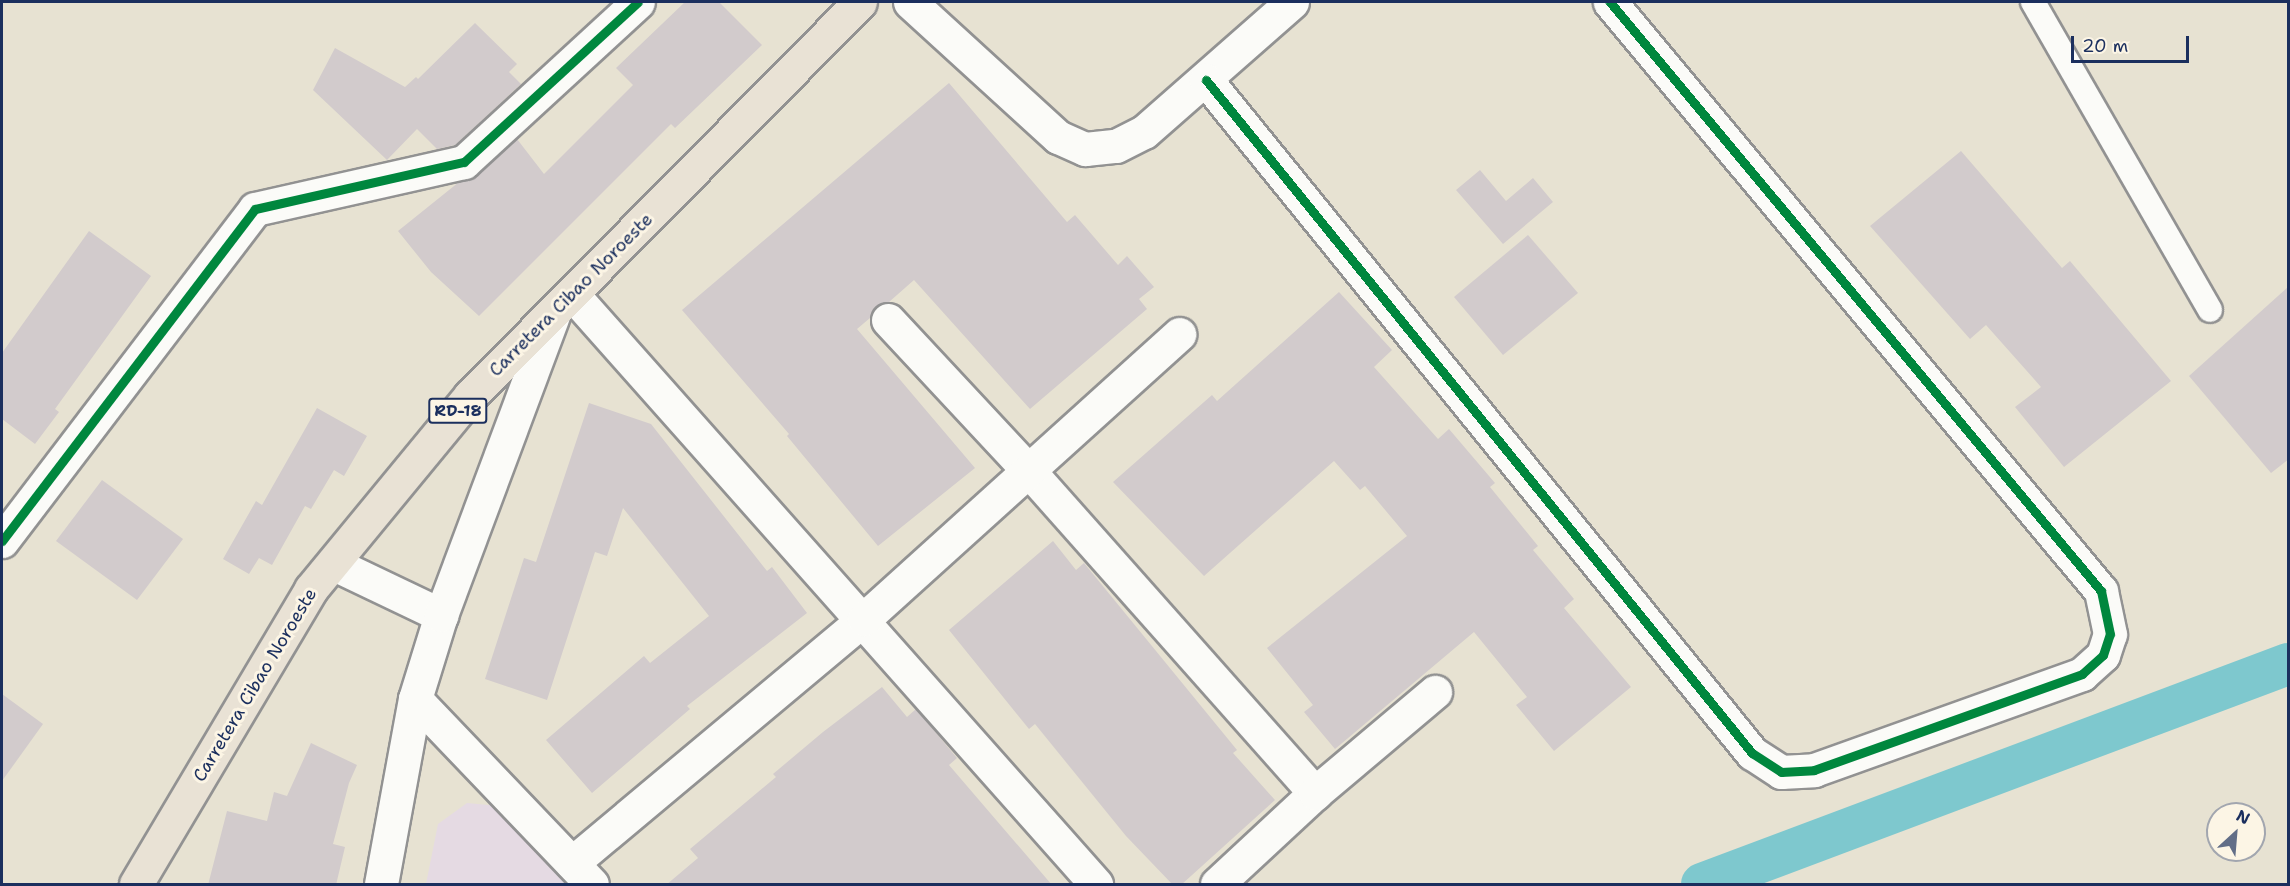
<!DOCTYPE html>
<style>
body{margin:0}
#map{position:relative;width:2290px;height:886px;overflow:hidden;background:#e7e2d2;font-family:"Shantell Sans",sans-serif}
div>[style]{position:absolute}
.built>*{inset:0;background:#e5dae3}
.canal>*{height:42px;margin:-21px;padding:0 21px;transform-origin:21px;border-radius:21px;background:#7ec8ce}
.building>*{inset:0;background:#d2cbcc}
.roads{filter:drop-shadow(2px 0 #929292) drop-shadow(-2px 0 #929292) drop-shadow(0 2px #929292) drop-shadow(0 -2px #929292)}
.lane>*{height:24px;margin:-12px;padding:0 12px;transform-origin:12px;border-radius:12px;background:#fbfbf8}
.street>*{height:33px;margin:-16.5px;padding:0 16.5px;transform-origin:16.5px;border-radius:16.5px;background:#fbfbf8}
.primary>*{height:33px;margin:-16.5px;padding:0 16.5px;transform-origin:16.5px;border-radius:16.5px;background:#e9e2d5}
.cycleway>*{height:9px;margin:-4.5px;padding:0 4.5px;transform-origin:4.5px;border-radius:4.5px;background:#00873e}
span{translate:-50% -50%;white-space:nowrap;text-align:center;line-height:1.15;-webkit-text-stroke:6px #fcf5e5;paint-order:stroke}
.shield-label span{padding:2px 4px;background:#fcf5e5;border:2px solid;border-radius:4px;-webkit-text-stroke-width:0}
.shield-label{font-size:16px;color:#1b2f5e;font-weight:700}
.street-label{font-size:18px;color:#1b2f5e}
.frame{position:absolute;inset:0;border:3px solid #1b2f5e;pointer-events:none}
.north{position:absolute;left:2206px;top:802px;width:60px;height:60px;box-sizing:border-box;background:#fcf5e5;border:2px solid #a2a6af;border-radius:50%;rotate:26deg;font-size:16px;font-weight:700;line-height:24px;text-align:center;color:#1b2f5e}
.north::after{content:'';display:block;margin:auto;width:21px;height:27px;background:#626e87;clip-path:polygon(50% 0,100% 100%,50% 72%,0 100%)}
.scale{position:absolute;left:2071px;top:36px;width:118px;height:27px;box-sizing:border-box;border:3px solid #1b2f5e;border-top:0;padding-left:8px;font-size:18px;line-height:21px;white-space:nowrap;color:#1b2f5e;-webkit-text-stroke:4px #fcf5e5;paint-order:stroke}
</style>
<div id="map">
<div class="built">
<i style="clip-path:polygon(467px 803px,499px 806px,568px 884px,426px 884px,438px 824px)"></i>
</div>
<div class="canal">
<i style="left:1702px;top:884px;width:626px;rotate:-20.58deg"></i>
</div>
<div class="building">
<i style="clip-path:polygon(685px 2px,719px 2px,762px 45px,675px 128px,671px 124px,479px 316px,431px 272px,398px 231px,459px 182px,477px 176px,517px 139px,544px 174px,633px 85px,616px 68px)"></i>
<i style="clip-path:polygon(475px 23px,517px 64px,509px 72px,521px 84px,455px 145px,437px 149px,417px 129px,387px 160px,313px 90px,335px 48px,405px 87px,416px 77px,418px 79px)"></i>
<i style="clip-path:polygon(949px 83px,1067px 222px,1075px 215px,1118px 265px,1127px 256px,1154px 287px,1139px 299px,1147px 309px,1030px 409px,914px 280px,889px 302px,875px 307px,870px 318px,857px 329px,975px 468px,878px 546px,787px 436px,789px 434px,682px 310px)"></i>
<i style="clip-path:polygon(1961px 151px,2062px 268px,2070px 261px,2171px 381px,2064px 467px,2015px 407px,2041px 387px,1986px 325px,1970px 339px,1870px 226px)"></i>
<i style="clip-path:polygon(1480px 170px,1506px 201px,1533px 178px,1553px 202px,1503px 244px,1456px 190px)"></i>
<i style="clip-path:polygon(89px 231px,151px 276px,55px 409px,59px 412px,35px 444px,2px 419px,2px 353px)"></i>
<i style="clip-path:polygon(1528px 235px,1578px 293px,1503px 355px,1454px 297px)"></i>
<i style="clip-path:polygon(2289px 286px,2289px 459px,2271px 473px,2189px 376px)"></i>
<i style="clip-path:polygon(1339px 292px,1392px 350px,1374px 367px,1438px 439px,1449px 429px,1495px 483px,1490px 487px,1538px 546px,1533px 550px,1574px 599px,1564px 608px,1631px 687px,1554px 751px,1516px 705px,1527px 697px,1474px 632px,1335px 749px,1304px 712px,1313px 705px,1267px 648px,1407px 536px,1365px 486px,1360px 490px,1334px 461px,1204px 576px,1113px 482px,1212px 395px,1217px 401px)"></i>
<i style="clip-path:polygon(589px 403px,651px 424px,767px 571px,772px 567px,807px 613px,687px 706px,690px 709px,592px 793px,546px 740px,644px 656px,650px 663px,709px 616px,623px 508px,607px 556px,595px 552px,547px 700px,485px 679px,524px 558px,536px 562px)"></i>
<i style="clip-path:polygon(317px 408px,367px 436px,344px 476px,334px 470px,311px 509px,305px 506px,272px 565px,259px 558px,249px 574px,223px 559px,256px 501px,262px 505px)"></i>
<i style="clip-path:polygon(102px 480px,183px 539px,137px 600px,56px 541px)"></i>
<i style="clip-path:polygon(1053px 541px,1076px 570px,1084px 563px,1237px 750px,1233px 753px,1275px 800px,1181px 885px,1173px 885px,1126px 836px,1035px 724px,1029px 729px,949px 630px)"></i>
<i style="clip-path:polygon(882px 687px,907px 717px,916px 709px,927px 722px,957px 758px,949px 765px,1052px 885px,666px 885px,698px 858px,690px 849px,776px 777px,773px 774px,823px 732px)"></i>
<i style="clip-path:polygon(2px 694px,43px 724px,2px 781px)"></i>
<i style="clip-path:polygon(311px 743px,357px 765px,349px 783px,333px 844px,345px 847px,336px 885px,208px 885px,227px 811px,267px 821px,274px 792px,287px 796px)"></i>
</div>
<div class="roads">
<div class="lane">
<i style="left:2033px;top:2px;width:355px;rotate:60.1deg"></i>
</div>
<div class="street">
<i style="left:910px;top:2px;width:200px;rotate:42.4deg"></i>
<i style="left:1058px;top:137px;width:30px;rotate:24deg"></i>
<i style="left:1085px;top:149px;width:31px;rotate:-6deg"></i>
<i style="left:1116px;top:146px;width:31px;rotate:-27deg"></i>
<i style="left:1144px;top:132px;width:197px;rotate:-41.3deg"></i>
<i style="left:1206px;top:80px;width:867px;rotate:50.95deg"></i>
<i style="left:1752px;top:753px;width:35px;rotate:33deg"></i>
<i style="left:1781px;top:772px;width:33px;rotate:-3deg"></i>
<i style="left:1814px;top:770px;width:285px;rotate:-19.7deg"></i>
<i style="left:2082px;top:674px;width:28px;rotate:-42deg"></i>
<i style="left:2103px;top:655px;width:22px;rotate:-72deg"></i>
<i style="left:2110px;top:634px;width:44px;rotate:-101.8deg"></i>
<i style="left:2101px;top:591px;width:767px;rotate:-129.82deg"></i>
<i style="left:573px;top:295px;width:788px;rotate:48.4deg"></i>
<i style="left:888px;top:320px;width:207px;rotate:47deg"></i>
<i style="left:1029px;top:471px;width:431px;rotate:48.4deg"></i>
<i style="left:2px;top:541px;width:417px;rotate:-52.7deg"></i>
<i style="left:255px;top:209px;width:214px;rotate:-12.7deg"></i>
<i style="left:464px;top:162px;width:236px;rotate:-42.6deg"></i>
<i style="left:334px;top:564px;width:119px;rotate:25.5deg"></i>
<i style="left:415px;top:699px;width:256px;rotate:46.3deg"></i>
<i style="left:572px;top:863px;width:381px;rotate:-39.9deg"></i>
<i style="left:864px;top:619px;width:425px;rotate:-42.1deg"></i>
<i style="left:381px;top:884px;width:188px;rotate:-79.6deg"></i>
<i style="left:415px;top:699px;width:88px;rotate:-72.8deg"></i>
<i style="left:441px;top:615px;width:319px;rotate:-69.5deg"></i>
<i style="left:1217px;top:884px;width:134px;rotate:-42.9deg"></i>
<i style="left:1315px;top:793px;width:157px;rotate:-40.1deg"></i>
</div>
<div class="primary">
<i style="left:136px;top:884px;width:343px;rotate:-59.3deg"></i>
<i style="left:311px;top:589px;width:250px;rotate:-50.5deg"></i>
<i style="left:470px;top:396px;width:554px;rotate:-45.29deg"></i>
</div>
</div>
<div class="cycleway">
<i style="left:1206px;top:80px;width:867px;rotate:50.95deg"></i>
<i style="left:1752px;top:753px;width:35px;rotate:33deg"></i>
<i style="left:1781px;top:772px;width:33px;rotate:-3deg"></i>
<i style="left:1814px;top:770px;width:285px;rotate:-19.7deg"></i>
<i style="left:2082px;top:674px;width:28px;rotate:-42deg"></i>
<i style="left:2103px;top:655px;width:22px;rotate:-72deg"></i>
<i style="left:2110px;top:634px;width:44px;rotate:-101.8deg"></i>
<i style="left:2101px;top:591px;width:767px;rotate:-129.82deg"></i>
<i style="left:2px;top:541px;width:417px;rotate:-52.7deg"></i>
<i style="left:255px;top:209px;width:214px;rotate:-12.7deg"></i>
<i style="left:464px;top:162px;width:236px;rotate:-42.6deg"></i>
</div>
<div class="shield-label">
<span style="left:458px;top:411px">RD-18</span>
</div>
<div class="street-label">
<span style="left:571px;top:295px;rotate:-45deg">Carretera Cibao Noroeste</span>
<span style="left:255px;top:685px;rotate:-59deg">Carretera Cibao Noroeste</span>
</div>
<div class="frame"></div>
<div class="north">N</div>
<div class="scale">20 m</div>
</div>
